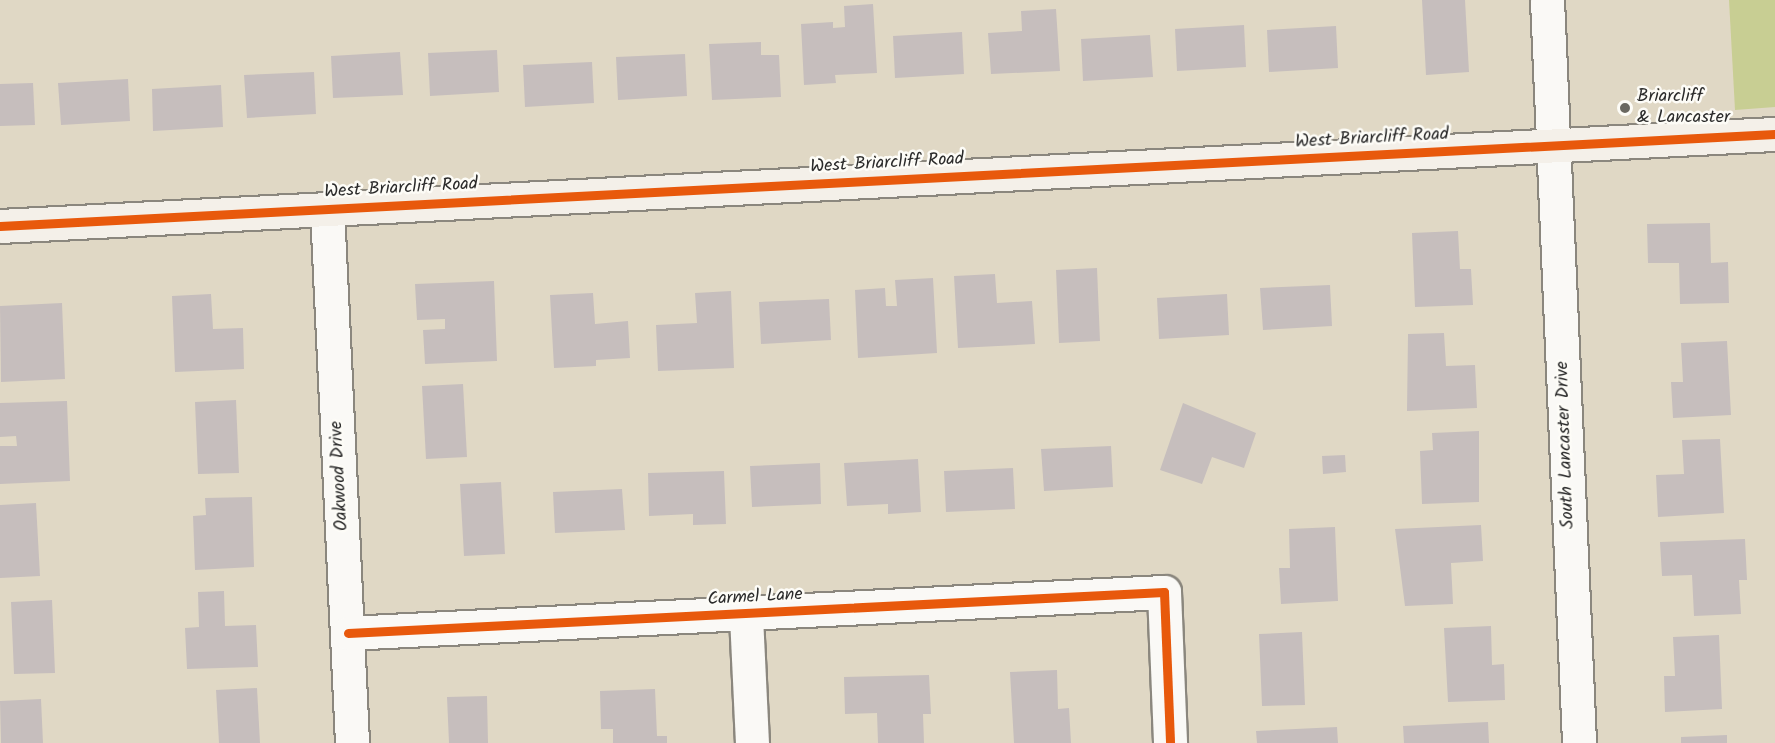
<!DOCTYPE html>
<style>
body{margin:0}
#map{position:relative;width:1775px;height:743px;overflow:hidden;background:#e0d8c5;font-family:Kalam,sans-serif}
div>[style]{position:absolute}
.green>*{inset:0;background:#c8ce93}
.building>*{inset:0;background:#c6bebd}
.roads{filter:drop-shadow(2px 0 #8b877e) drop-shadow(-2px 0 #8b877e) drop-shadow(0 2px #8b877e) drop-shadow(0 -2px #8b877e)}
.street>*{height:33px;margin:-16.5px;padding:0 16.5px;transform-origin:16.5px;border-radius:16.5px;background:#faf9f6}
.secondary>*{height:33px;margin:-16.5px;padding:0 16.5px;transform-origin:16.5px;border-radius:16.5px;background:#f4f0e9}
.cycleway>*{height:9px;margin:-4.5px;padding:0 4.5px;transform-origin:4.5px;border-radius:4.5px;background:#e8590c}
.dots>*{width:16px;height:16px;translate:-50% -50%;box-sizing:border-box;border:3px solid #fdfcf7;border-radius:50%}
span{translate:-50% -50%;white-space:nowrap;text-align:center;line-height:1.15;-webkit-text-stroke:5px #fdfcf7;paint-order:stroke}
.poi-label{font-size:18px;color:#2b2b2b}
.left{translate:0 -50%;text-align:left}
.street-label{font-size:18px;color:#2b2b2b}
</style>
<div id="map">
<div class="green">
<i style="clip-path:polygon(1729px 0,1775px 0,1775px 107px,1735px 110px)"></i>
</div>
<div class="building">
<i style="clip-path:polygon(1422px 0,1465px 0,1469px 72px,1426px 75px)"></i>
<i style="clip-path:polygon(873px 4px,877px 73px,835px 75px,836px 83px,804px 85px,801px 24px,833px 22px,833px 28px,845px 27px,844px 6px)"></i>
<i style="clip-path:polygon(1056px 9px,1060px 71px,991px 74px,988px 33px,1022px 31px,1021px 11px)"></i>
<i style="clip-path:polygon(1244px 25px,1246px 67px,1177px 71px,1175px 29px)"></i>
<i style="clip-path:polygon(1336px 26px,1338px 68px,1269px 72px,1267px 30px)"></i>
<i style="clip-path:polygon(962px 32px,964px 74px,895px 78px,893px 36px)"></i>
<i style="clip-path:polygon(1150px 35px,1153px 77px,1083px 81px,1081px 39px)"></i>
<i style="clip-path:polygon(761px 42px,761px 55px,779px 55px,781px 97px,712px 100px,709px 44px)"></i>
<i style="clip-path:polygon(497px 50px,499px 92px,430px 96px,428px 53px)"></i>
<i style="clip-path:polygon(400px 52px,403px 95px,333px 98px,331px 56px)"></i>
<i style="clip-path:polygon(685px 54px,687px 96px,618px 100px,616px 57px)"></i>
<i style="clip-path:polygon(592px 62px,594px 103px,525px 107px,523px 65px)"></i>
<i style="clip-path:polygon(314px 72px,316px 114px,247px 118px,244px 75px)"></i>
<i style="clip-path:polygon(128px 79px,130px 121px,61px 125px,58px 83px)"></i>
<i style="clip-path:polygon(33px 83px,35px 125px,0 126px,0 84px)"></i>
<i style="clip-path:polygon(221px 85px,223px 127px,153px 131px,152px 89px)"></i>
<i style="clip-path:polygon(1710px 223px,1711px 263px,1728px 262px,1729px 303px,1680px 304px,1679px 263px,1648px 263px,1647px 224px)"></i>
<i style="clip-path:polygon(1458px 231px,1460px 269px,1471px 269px,1473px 305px,1415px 307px,1412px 233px)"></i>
<i style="clip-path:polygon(1097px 268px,1100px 341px,1059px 343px,1056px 270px)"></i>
<i style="clip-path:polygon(995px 274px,997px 303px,1032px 301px,1035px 344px,958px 348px,954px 276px)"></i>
<i style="clip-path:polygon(933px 278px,937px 353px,858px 358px,855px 290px,885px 288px,886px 306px,897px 306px,895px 280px)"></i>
<i style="clip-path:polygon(494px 281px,497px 361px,425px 364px,423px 330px,445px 329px,445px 319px,417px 320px,415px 284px)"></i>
<i style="clip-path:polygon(1330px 285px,1332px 326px,1263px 330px,1260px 288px)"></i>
<i style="clip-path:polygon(731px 291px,734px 368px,658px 371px,656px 325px,697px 323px,695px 293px)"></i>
<i style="clip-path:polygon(593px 293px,595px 324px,628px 321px,630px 358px,596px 360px,596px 366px,554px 368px,550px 295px)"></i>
<i style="clip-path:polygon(211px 294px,213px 329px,243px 328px,244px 369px,175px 372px,172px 296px)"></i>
<i style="clip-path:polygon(1227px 294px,1229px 335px,1159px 339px,1157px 298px)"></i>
<i style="clip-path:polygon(829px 299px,831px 340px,761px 344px,759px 302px)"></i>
<i style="clip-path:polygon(62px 303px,65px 379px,1px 382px,0 306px)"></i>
<i style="clip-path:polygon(1444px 333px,1446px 366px,1475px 365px,1477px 408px,1407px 411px,1408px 334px)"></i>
<i style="clip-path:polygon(1727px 341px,1731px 415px,1673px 418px,1671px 382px,1683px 382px,1681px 343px)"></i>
<i style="clip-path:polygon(463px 384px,467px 457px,426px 459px,422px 386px)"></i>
<i style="clip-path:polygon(236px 400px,239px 473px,198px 474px,195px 402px)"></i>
<i style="clip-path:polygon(67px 401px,70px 481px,0 484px,0 446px,17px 446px,16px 436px,0 437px,0 403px)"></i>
<i style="clip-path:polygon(1183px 403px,1256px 433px,1244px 468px,1212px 457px,1202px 484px,1160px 470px)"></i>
<i style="clip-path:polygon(1479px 431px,1479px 502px,1422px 504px,1420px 451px,1433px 450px,1432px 433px)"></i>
<i style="clip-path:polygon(1720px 439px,1724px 513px,1658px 517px,1656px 475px,1684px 474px,1682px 440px)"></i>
<i style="clip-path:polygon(1111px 446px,1113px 487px,1044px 491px,1041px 449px)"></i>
<i style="clip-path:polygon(1345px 455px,1346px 472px,1323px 474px,1322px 456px)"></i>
<i style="clip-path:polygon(918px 459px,921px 512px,888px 514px,888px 504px,847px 506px,844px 463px)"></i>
<i style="clip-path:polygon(820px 463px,821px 504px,752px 507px,750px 466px)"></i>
<i style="clip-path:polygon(1013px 468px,1015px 509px,946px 512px,944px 471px)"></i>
<i style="clip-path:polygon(724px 471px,726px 524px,693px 525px,693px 514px,649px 516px,648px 473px)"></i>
<i style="clip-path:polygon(501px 482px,505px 554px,464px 556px,460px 484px)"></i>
<i style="clip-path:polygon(622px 489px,625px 530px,555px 533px,553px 492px)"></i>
<i style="clip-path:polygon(252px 497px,254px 567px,195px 570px,193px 516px,206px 515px,205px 498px)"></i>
<i style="clip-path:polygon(36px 503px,40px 576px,0 578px,0 505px)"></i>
<i style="clip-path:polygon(1481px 525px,1483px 561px,1451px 563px,1453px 604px,1405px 606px,1395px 529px)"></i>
<i style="clip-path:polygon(1335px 527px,1338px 601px,1281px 604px,1279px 568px,1290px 568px,1289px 529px)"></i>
<i style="clip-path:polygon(1745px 539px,1747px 580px,1739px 580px,1741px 614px,1694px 616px,1692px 575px,1662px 576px,1660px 542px)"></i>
<i style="clip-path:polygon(224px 591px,225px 626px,256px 625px,258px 667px,187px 669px,185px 628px,199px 627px,198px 592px)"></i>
<i style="clip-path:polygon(52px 600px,55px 673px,14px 674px,11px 602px)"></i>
<i style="clip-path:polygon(1491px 626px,1492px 665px,1504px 664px,1505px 700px,1448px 702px,1444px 628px)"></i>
<i style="clip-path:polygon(1302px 632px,1305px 705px,1262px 706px,1259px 634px)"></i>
<i style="clip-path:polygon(1719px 635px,1722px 709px,1665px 712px,1664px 676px,1675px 676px,1673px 637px)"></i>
<i style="clip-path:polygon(1057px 670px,1058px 709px,1069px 708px,1071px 743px,1014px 743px,1010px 672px)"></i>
<i style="clip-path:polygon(929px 675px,931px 714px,923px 714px,924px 743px,878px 743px,877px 713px,845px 714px,844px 677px)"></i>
<i style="clip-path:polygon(257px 688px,260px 743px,219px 743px,216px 690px)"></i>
<i style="clip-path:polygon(655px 689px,657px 736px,667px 736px,667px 743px,613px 743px,613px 729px,601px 729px,600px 691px)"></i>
<i style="clip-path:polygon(487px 696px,488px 743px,449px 743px,447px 697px)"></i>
<i style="clip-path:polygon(41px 699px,43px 743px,1px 743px,0 701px)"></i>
<i style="clip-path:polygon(1488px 722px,1489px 743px,1404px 743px,1403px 726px)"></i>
<i style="clip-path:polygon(1337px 727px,1338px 743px,1257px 743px,1256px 731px)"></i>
<i style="clip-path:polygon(1727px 735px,1727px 743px,1681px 743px,1681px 737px)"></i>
</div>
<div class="roads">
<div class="street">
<i style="left:1547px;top:0;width:744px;rotate:87.53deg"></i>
<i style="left:327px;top:210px;width:534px;rotate:87.31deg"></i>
<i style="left:746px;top:616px;width:127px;rotate:87.3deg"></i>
<i style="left:348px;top:633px;width:817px;rotate:-2.88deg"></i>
<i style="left:1164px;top:592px;width:151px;rotate:87.7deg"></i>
</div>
<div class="secondary">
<i style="left:0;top:226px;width:1777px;rotate:-2.97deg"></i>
</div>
</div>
<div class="cycleway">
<i style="left:0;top:226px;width:1777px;rotate:-2.97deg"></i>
<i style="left:348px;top:633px;width:817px;rotate:-2.88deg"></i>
<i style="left:1164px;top:592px;width:151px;rotate:87.7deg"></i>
</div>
<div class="dots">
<i style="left:1625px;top:108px;background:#6a6861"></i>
</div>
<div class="poi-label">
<span class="left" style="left:1637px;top:108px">Briarcliff<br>&amp; Lancaster</span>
</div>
<div class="street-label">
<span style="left:1372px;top:139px;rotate:-3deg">West Briarcliff Road</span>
<span style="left:887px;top:164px;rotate:-3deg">West Briarcliff Road</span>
<span style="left:401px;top:189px;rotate:-3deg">West Briarcliff Road</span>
<span style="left:1566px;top:445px;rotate:-92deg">South Lancaster Drive</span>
<span style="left:340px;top:476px;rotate:-93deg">Oakwood Drive</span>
<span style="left:755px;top:598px;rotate:-3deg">Carmel Lane</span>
</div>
</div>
